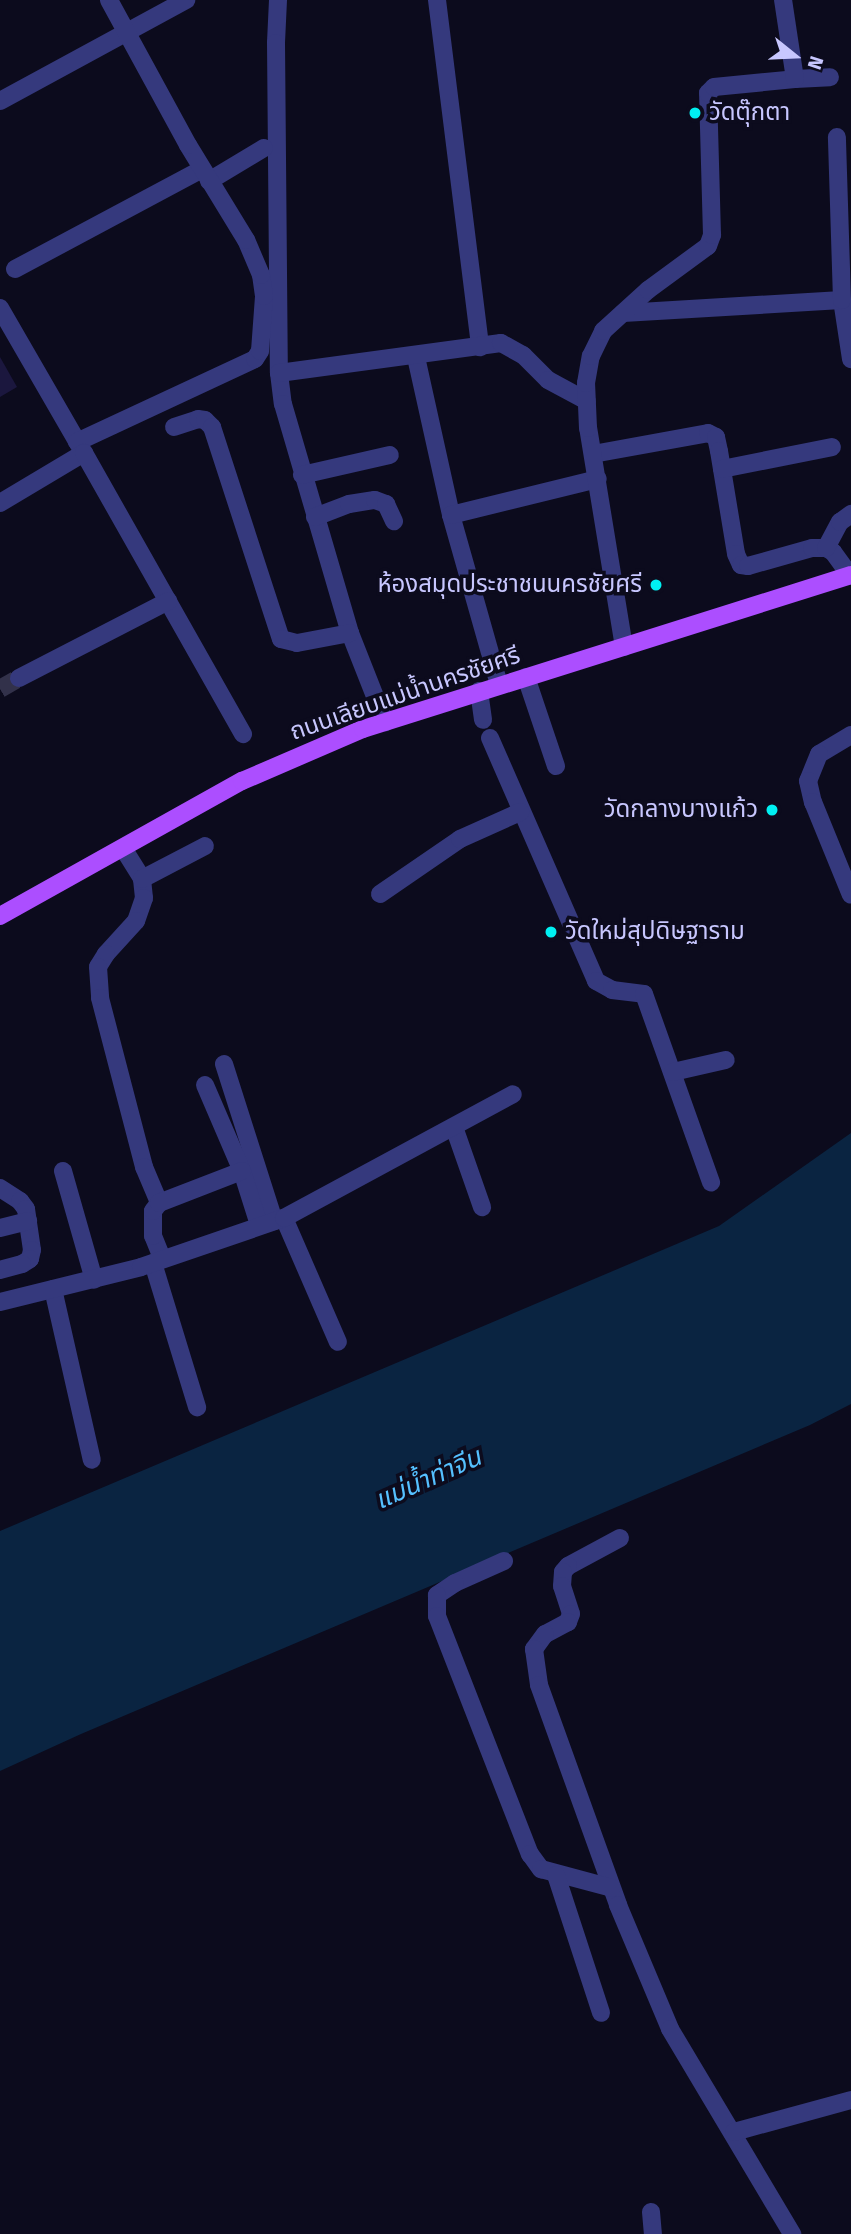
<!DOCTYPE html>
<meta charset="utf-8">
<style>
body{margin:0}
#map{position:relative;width:851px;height:2234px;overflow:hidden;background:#0c0b1d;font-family:"Fira Sans","Noto Sans Thai",sans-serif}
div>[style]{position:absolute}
.water>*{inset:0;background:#0a2441}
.building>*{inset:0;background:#1b173e}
.minor-tunnel>*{height:18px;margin-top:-9px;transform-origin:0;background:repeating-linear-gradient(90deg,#32314a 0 18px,transparent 0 27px)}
.minor>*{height:18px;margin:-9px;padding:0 9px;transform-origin:9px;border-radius:9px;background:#35397d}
.major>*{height:18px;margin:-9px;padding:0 9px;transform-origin:9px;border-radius:9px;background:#ac4eff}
.dots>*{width:19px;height:19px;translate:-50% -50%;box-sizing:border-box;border:4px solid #0c0b1d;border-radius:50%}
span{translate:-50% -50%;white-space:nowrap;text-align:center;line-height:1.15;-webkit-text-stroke:7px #0c0b1d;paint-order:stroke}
.poi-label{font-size:24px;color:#c8c7ff}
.left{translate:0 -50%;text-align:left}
.right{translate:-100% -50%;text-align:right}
.street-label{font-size:24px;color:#c8c7ff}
.water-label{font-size:26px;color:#55c0ff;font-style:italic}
.north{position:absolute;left:760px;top:21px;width:70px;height:70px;-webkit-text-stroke:5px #0c0b1d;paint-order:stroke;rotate:108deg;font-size:19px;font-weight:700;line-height:28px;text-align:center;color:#c8c7ff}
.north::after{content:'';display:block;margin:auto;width:24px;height:32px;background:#c8c7ff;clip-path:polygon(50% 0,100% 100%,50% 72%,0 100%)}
</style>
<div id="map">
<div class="water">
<i style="clip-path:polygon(851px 1133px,851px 1404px,810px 1425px,81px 1734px,0 1771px,0 1531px,719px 1226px)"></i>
</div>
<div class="building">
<i style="clip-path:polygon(0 357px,17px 387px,0 397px)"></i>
</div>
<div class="minor-tunnel">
<i style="left:0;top:689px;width:22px;rotate:-30deg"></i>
</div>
<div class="minor">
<i style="left:278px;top:0;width:43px;rotate:92.7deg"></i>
<i style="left:276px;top:43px;width:330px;rotate:89.5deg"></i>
<i style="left:279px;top:373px;width:31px;rotate:83deg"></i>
<i style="left:283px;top:404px;width:239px;rotate:73.7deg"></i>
<i style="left:350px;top:633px;width:96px;rotate:68.5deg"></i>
<i style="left:437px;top:0;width:350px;rotate:82.9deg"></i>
<i style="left:795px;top:79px;width:35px;rotate:-3deg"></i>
<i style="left:0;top:101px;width:212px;rotate:-28.5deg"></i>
<i style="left:209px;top:181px;width:64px;rotate:-31deg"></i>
<i style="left:15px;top:269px;width:212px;rotate:-28.1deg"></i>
<i style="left:842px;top:300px;width:60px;rotate:81.3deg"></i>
<i style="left:0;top:308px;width:164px;rotate:60deg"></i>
<i style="left:623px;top:313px;width:219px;rotate:-3.4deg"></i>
<i style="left:842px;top:300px;width:163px;rotate:-91.8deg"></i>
<i style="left:416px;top:357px;width:162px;rotate:77.5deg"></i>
<i style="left:451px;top:515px;width:177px;rotate:74.2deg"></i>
<i style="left:279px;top:373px;width:224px;rotate:-7.7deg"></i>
<i style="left:501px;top:343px;width:25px;rotate:29deg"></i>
<i style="left:523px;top:355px;width:35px;rotate:45deg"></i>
<i style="left:548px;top:380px;width:44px;rotate:28.3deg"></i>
<i style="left:174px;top:427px;width:25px;rotate:-18deg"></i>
<i style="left:198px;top:419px;width:7px;rotate:8deg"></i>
<i style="left:205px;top:420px;width:10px;rotate:45deg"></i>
<i style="left:212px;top:427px;width:223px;rotate:72deg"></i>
<i style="left:281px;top:639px;width:16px;rotate:14deg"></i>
<i style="left:297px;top:643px;width:54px;rotate:-10.7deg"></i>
<i style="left:77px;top:442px;width:196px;rotate:-25deg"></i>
<i style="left:255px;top:359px;width:9px;rotate:-58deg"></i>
<i style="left:260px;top:351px;width:55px;rotate:-85.8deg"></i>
<i style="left:264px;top:296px;width:21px;rotate:-98deg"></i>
<i style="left:261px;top:275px;width:38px;rotate:-113deg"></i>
<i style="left:246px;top:240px;width:111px;rotate:-121.4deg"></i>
<i style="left:188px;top:145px;width:165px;rotate:-118.6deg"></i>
<i style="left:593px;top:454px;width:117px;rotate:-10.3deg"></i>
<i style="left:708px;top:433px;width:9px;rotate:27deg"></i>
<i style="left:716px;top:437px;width:14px;rotate:78deg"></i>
<i style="left:719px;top:451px;width:104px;rotate:80.6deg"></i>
<i style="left:736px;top:554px;width:12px;rotate:66deg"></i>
<i style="left:741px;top:565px;width:7px;rotate:8deg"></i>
<i style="left:748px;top:566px;width:66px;rotate:-15.7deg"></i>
<i style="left:812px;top:548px;width:14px"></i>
<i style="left:826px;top:548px;width:8px;rotate:30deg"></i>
<i style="left:833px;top:552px;width:29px;rotate:54deg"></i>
<i style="left:722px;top:469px;width:112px;rotate:-11.3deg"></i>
<i style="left:302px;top:475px;width:90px;rotate:-12.8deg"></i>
<i style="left:0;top:503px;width:98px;rotate:-30.8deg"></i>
<i style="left:84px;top:453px;width:323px;rotate:60.5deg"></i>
<i style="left:451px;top:515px;width:151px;rotate:-13.8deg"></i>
<i style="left:315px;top:517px;width:36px;rotate:-21deg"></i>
<i style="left:349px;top:504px;width:26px;rotate:-9deg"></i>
<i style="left:375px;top:500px;width:12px;rotate:20deg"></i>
<i style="left:386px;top:504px;width:19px;rotate:65deg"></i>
<i style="left:826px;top:548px;width:30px;rotate:-62deg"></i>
<i style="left:840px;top:522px;width:14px;rotate:-36deg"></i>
<i style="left:624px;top:647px;width:222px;rotate:-99.3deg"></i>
<i style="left:588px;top:428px;width:45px;rotate:-92.5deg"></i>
<i style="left:586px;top:383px;width:27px;rotate:-80deg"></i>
<i style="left:591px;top:356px;width:28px;rotate:-64deg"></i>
<i style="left:603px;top:331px;width:61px;rotate:-42.3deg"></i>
<i style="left:648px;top:290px;width:74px;rotate:-36.3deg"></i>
<i style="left:708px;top:246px;width:12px;rotate:-70deg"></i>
<i style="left:712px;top:235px;width:142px;rotate:-91.6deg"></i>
<i style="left:708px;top:93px;width:8px;rotate:-45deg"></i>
<i style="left:714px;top:87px;width:81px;rotate:-5.6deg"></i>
<i style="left:795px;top:79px;width:80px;rotate:-98.6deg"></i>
<i style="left:526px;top:677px;width:94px;rotate:71.4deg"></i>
<i style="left:19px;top:678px;width:168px;rotate:-27.3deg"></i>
<i style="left:479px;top:691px;width:29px;rotate:82deg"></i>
<i style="left:851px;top:735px;width:37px;rotate:149deg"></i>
<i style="left:819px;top:754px;width:29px;rotate:112deg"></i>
<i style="left:808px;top:781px;width:22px;rotate:77deg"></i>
<i style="left:813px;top:802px;width:100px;rotate:67.8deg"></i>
<i style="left:490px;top:738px;width:265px;rotate:66.4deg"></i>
<i style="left:596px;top:981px;width:18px;rotate:29deg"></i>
<i style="left:612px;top:990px;width:32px;rotate:7deg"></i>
<i style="left:644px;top:994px;width:200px;rotate:70.4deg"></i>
<i style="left:123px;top:848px;width:36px;rotate:58deg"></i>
<i style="left:142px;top:879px;width:19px;rotate:84deg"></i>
<i style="left:144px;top:898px;width:24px;rotate:109deg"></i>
<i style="left:136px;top:921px;width:45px;rotate:132.3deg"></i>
<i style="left:106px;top:954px;width:15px;rotate:122deg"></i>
<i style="left:98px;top:967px;width:31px;rotate:86deg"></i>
<i style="left:100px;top:998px;width:175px;rotate:75.4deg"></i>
<i style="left:144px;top:1167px;width:39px;rotate:67deg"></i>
<i style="left:142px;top:879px;width:71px;rotate:-27.6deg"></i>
<i style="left:380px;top:894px;width:97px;rotate:-34.5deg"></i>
<i style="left:460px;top:839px;width:66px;rotate:-24.2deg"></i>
<i style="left:224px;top:1064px;width:165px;rotate:72.3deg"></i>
<i style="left:673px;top:1072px;width:54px;rotate:-12.8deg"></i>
<i style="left:205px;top:1085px;width:94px;rotate:66.7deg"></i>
<i style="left:242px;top:1171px;width:57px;rotate:72.5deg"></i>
<i style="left:454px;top:1127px;width:85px;rotate:70.7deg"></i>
<i style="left:63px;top:1171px;width:113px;rotate:74.1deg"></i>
<i style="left:0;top:1188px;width:24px;rotate:33deg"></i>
<i style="left:20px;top:1201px;width:10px;rotate:53deg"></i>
<i style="left:26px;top:1209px;width:41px;rotate:81.7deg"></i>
<i style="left:32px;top:1250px;width:9px;rotate:103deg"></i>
<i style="left:30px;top:1259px;width:9px;rotate:148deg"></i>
<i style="left:22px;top:1264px;width:23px;rotate:165deg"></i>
<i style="left:284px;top:1218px;width:135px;rotate:66.5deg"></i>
<i style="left:0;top:1228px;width:29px;rotate:-14deg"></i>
<i style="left:162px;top:1258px;width:24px;rotate:-112deg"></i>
<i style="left:153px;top:1236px;width:25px;rotate:-90deg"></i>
<i style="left:153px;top:1211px;width:10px;rotate:-53deg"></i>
<i style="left:159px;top:1203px;width:89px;rotate:-21.1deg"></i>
<i style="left:153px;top:1263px;width:151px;rotate:73deg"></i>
<i style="left:53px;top:1289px;width:175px;rotate:77.2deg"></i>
<i style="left:0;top:1302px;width:145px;rotate:-13.9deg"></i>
<i style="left:141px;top:1267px;width:151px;rotate:-18.9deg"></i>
<i style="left:284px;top:1218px;width:260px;rotate:-28.4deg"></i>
<i style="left:620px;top:1538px;width:59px;rotate:151.7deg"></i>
<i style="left:568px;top:1566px;width:8px;rotate:130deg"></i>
<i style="left:563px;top:1572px;width:14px;rotate:94deg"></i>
<i style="left:562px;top:1586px;width:29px;rotate:72deg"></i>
<i style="left:571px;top:1614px;width:9px;rotate:111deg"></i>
<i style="left:568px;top:1622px;width:26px;rotate:152deg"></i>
<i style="left:545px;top:1634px;width:19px;rotate:126deg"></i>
<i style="left:534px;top:1649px;width:36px;rotate:82deg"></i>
<i style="left:539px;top:1685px;width:234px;rotate:70.2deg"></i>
<i style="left:618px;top:1905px;width:134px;rotate:67.2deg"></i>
<i style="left:670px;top:2029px;width:239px;rotate:59.2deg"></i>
<i style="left:504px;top:1561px;width:54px;rotate:155.8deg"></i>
<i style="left:455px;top:1583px;width:22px;rotate:146deg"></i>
<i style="left:437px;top:1595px;width:21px;rotate:90deg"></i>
<i style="left:437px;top:1616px;width:256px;rotate:68.7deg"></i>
<i style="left:530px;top:1854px;width:19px;rotate:54deg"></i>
<i style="left:541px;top:1869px;width:73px;rotate:15deg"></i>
<i style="left:556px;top:1875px;width:145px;rotate:71.9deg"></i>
<i style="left:734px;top:2132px;width:121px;rotate:-15.3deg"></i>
<i style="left:651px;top:2212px;width:22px;rotate:85deg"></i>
</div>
<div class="major">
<i style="left:0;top:916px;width:277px;rotate:-29.2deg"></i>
<i style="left:242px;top:781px;width:132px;rotate:-23.3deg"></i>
<i style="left:363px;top:729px;width:512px;rotate:-17.51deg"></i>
</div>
<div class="dots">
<i style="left:695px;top:113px;background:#00f0f2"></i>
<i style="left:656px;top:585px;background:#00f0f2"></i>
<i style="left:772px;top:810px;background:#00f0f2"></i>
<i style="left:551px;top:932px;background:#00f0f2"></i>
</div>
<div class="poi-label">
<span class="left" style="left:709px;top:113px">วัดตุ๊กตา</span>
<span class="right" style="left:642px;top:585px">ห้องสมุดประชาชนนครชัยศรี</span>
<span class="right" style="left:758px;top:810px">วัดกลางบางแก้ว</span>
<span class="left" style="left:565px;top:932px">วัดใหม่สุปดิษฐาราม</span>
</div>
<div class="street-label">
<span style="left:405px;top:694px;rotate:-19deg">ถนนเลียบแม่น้ำนครชัยศรี</span>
</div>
<div class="water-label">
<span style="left:428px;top:1479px;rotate:-24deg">แม่น้ำท่าจีน</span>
</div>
<div class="north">N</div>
</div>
